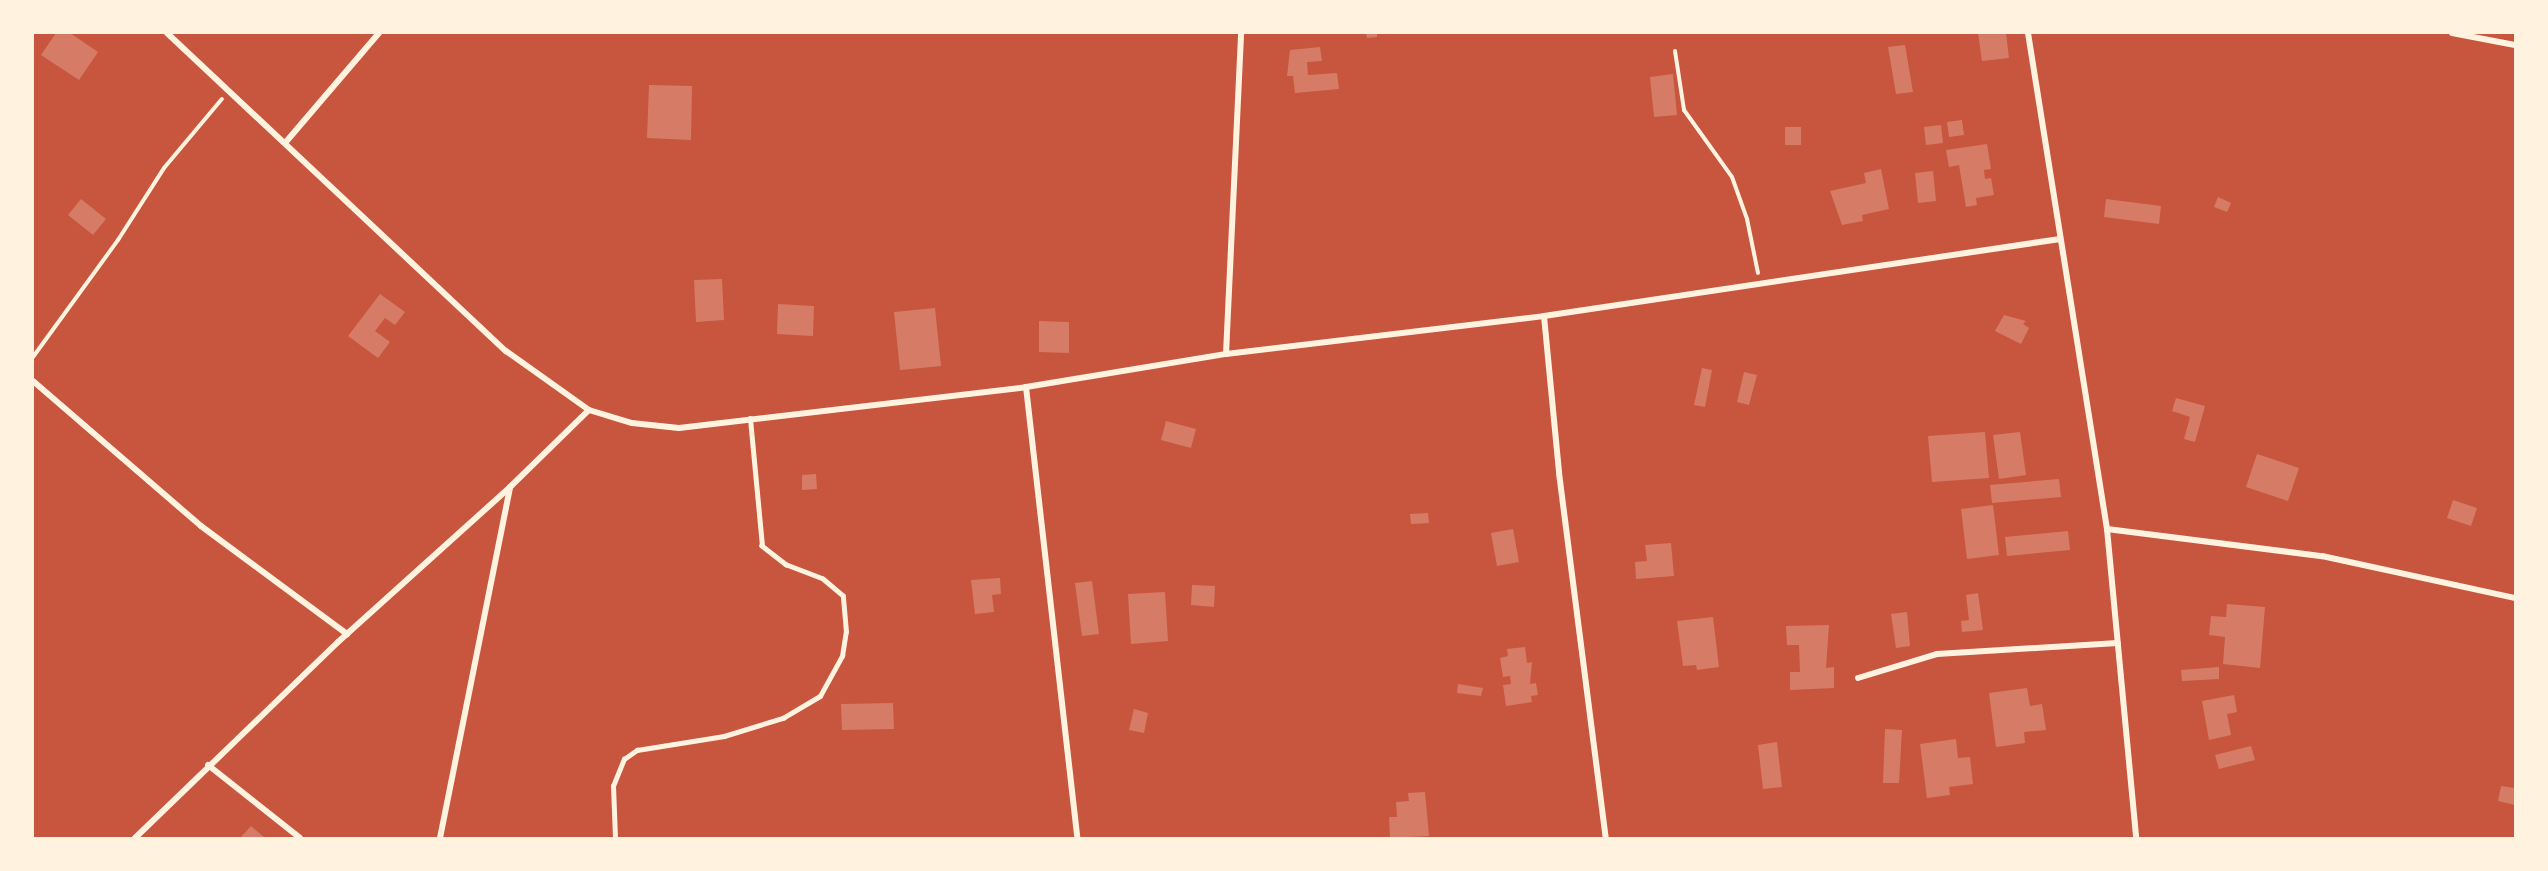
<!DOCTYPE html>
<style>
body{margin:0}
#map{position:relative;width:2548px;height:871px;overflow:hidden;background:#c8553d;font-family:"Fira Sans",sans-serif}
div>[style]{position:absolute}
.building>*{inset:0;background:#d67c66}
.path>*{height:4px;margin:-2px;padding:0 2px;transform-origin:2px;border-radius:2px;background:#fff3e0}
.service>*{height:4.5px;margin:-2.25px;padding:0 2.25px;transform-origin:2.25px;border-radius:2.25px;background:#fff3e0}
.minor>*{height:6px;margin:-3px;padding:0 3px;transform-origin:3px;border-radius:3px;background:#fff3e0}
span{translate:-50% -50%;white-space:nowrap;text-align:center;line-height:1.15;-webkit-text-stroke:4.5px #fff3e0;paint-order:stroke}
.frame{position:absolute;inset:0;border:34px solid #fff3e0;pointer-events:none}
</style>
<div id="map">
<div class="building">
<i style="clip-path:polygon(56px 33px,70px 33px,98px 52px,79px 80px,41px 55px)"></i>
<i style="clip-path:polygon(1366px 33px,1377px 33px,1377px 37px,1367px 38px)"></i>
<i style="clip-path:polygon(1978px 33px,2006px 33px,2009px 58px,1982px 61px)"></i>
<i style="clip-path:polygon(1905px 45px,1913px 92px,1896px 94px,1888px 47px)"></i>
<i style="clip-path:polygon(1320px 47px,1322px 61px,1307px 62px,1308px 75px,1337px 73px,1339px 89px,1295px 93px,1293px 76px,1287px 76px,1290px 50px)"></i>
<i style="clip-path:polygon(1673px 74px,1677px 115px,1654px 117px,1650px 77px)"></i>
<i style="clip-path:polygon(649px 85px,692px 86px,691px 140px,647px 138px)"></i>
<i style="clip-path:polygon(1962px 120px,1964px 135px,1949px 137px,1947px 122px)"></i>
<i style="clip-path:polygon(1941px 125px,1943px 143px,1926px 145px,1924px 127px)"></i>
<i style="clip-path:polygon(1785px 127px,1801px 127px,1801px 145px,1785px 145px)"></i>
<i style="clip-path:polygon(1987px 144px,1991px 169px,1984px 170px,1985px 179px,1991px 178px,1994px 195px,1976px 198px,1977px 205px,1966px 207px,1959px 165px,1949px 167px,1946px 150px)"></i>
<i style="clip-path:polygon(1881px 169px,1889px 209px,1862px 215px,1863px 221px,1842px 225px,1830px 191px,1866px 183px,1864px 173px)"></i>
<i style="clip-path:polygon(1933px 171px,1936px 201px,1918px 203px,1915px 173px)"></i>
<i style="clip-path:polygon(2218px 197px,2231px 203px,2227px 212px,2214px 207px)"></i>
<i style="clip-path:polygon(81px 199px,106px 219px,93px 235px,68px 215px)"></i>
<i style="clip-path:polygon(2106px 199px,2161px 206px,2159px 224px,2104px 217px)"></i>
<i style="clip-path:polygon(722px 279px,724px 320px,696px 322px,694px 280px)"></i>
<i style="clip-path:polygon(380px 294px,405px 312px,395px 325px,385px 318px,375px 331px,390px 342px,378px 358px,348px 336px)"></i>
<i style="clip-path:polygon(778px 304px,814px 306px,813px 336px,777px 334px)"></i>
<i style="clip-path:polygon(935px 308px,941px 366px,900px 370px,894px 312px)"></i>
<i style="clip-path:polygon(2004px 315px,2026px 321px,2023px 324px,2029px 328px,2021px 344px,1995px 331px)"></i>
<i style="clip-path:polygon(1039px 321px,1069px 322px,1069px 353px,1039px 352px)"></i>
<i style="clip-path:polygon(1702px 368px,1712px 370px,1705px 407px,1694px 405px)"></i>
<i style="clip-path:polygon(1744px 372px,1757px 375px,1749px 405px,1737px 402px)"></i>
<i style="clip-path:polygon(2176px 398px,2205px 406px,2195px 442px,2184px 439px,2190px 417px,2172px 411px)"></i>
<i style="clip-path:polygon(1166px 421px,1196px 429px,1191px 448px,1161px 440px)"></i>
<i style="clip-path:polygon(1985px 432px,1989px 478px,1932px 482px,1928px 436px)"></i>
<i style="clip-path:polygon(2020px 432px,2026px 475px,1999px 479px,1993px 435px)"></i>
<i style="clip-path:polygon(2257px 454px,2299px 468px,2288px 501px,2246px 487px)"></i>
<i style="clip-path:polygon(816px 474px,817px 489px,802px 490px,802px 475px)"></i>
<i style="clip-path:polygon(2059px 479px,2061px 497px,1992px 503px,1990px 485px)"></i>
<i style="clip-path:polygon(2453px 500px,2477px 508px,2471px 526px,2447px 518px)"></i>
<i style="clip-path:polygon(1993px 505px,1999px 555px,1967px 559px,1961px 509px)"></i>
<i style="clip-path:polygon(1428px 513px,1429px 523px,1411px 524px,1410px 514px)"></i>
<i style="clip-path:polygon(1513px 529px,1519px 562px,1497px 566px,1491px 533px)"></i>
<i style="clip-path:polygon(2068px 531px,2070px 550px,2007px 556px,2005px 537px)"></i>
<i style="clip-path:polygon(1671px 543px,1674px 576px,1636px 579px,1635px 562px,1647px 561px,1645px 545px)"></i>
<i style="clip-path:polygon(1000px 578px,1001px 594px,992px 595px,994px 612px,975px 614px,971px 580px)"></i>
<i style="clip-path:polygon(1092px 581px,1099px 634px,1082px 636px,1075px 583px)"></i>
<i style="clip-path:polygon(1192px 585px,1215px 586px,1214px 607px,1191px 605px)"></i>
<i style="clip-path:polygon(1165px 592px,1168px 641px,1131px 644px,1128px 594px)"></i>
<i style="clip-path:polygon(1978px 593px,1983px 630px,1962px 632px,1961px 621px,1969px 620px,1966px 595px)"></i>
<i style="clip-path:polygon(2227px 604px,2265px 607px,2260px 668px,2223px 664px,2225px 637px,2209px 635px,2211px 616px,2226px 617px)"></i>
<i style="clip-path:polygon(1907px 612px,1910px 646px,1896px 648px,1891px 614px)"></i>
<i style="clip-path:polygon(1713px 617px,1719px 667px,1697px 670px,1696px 665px,1683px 666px,1677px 621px)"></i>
<i style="clip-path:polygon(1829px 625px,1826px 668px,1834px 667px,1834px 688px,1790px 690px,1790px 672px,1800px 672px,1799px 645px,1787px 645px,1786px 626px)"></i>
<i style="clip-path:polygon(1525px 647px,1527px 663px,1532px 662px,1530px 684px,1536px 683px,1538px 695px,1531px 696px,1532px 702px,1506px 706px,1503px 685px,1511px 684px,1510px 676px,1503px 677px,1500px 658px,1508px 656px,1507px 649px)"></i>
<i style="clip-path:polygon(2219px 667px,2219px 679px,2182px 681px,2181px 670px)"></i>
<i style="clip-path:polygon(1458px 684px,1483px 688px,1481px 696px,1457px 693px)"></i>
<i style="clip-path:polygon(2027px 688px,2030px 706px,2042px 704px,2046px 730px,2024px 732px,2025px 743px,1996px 747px,1989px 693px)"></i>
<i style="clip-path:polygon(2234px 695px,2237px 712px,2227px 714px,2231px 735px,2209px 740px,2202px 701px)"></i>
<i style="clip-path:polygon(893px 703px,894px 729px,842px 730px,841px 704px)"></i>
<i style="clip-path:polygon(1134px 709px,1148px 713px,1144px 733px,1129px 730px)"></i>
<i style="clip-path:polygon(1885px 729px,1902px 730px,1899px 783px,1883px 783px)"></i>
<i style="clip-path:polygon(1956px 739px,1958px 758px,1970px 757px,1973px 784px,1949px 787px,1950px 795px,1927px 798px,1920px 744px)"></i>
<i style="clip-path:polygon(1777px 742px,1782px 787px,1763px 789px,1758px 745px)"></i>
<i style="clip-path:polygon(2251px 746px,2255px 760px,2219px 769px,2215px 755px)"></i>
<i style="clip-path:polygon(2501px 786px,2515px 788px,2515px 805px,2498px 801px)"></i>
<i style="clip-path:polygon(1425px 792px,1429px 836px,1390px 838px,1389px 817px,1397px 817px,1396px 802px,1409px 801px,1408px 793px)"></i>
<i style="clip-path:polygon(251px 826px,265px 838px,240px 838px)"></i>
</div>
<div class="path">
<i style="left:1675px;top:51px;width:60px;rotate:81.3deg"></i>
<i style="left:1684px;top:110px;width:82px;rotate:54.4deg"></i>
<i style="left:1732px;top:177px;width:45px;rotate:70.3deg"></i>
<i style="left:1747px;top:219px;width:55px;rotate:78.5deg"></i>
<i style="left:33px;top:357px;width:145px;rotate:-54deg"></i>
<i style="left:118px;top:240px;width:85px;rotate:-57.4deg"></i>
<i style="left:164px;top:168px;width:90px;rotate:-50deg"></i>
</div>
<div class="service">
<i style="left:615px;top:838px;width:52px;rotate:-92.2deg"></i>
<i style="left:613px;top:786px;width:29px;rotate:-68deg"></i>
<i style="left:624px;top:759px;width:16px;rotate:-35deg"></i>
<i style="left:637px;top:750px;width:88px;rotate:-9.1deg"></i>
<i style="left:724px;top:736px;width:62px;rotate:-17deg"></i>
<i style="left:783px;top:718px;width:43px;rotate:-30.7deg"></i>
<i style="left:820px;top:696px;width:46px;rotate:-61.2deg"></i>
<i style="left:842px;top:656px;width:24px;rotate:-81deg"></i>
<i style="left:846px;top:632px;width:36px;rotate:-95deg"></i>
<i style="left:843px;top:596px;width:26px;rotate:-140deg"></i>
<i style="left:823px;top:579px;width:40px;rotate:-159deg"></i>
<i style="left:786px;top:565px;width:31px;rotate:-142deg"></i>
<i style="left:762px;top:546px;width:128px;rotate:-95.4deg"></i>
</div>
<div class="minor">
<i style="left:167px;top:33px;width:465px;rotate:43.2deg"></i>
<i style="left:506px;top:351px;width:102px;rotate:35.4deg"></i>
<i style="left:589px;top:410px;width:45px;rotate:16.8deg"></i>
<i style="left:632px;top:423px;width:47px;rotate:6.1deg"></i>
<i style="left:679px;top:428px;width:349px;rotate:-6.7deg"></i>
<i style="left:1026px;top:387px;width:203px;rotate:-9.4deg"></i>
<i style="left:1226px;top:354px;width:320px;rotate:-6.8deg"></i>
<i style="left:1544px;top:316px;width:522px;rotate:-8.49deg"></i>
<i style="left:2028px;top:33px;width:502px;rotate:80.95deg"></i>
<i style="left:2107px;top:529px;width:310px;rotate:84.6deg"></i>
<i style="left:2452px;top:33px;width:64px;rotate:10.8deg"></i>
<i style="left:285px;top:143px;width:145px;rotate:-49.5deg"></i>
<i style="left:1544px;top:316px;width:158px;rotate:84.5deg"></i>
<i style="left:1559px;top:473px;width:368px;rotate:82.7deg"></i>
<i style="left:1226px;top:354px;width:321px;rotate:-87.3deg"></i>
<i style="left:33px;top:381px;width:222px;rotate:40.8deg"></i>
<i style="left:201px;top:526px;width:182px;rotate:36.5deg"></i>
<i style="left:1026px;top:387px;width:454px;rotate:83.5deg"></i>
<i style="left:2107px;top:529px;width:217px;rotate:7.2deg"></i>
<i style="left:2322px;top:556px;width:198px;rotate:12.3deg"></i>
<i style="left:1858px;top:678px;width:83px;rotate:-16.9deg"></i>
<i style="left:1937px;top:654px;width:181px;rotate:-3.5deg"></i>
<i style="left:208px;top:765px;width:117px;rotate:38.4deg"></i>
<i style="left:135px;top:838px;width:282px;rotate:-44deg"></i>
<i style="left:338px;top:642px;width:232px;rotate:-42deg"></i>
<i style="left:510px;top:487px;width:110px;rotate:-44.3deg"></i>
<i style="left:440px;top:838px;width:356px;rotate:-78.7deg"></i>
</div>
<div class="frame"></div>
</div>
